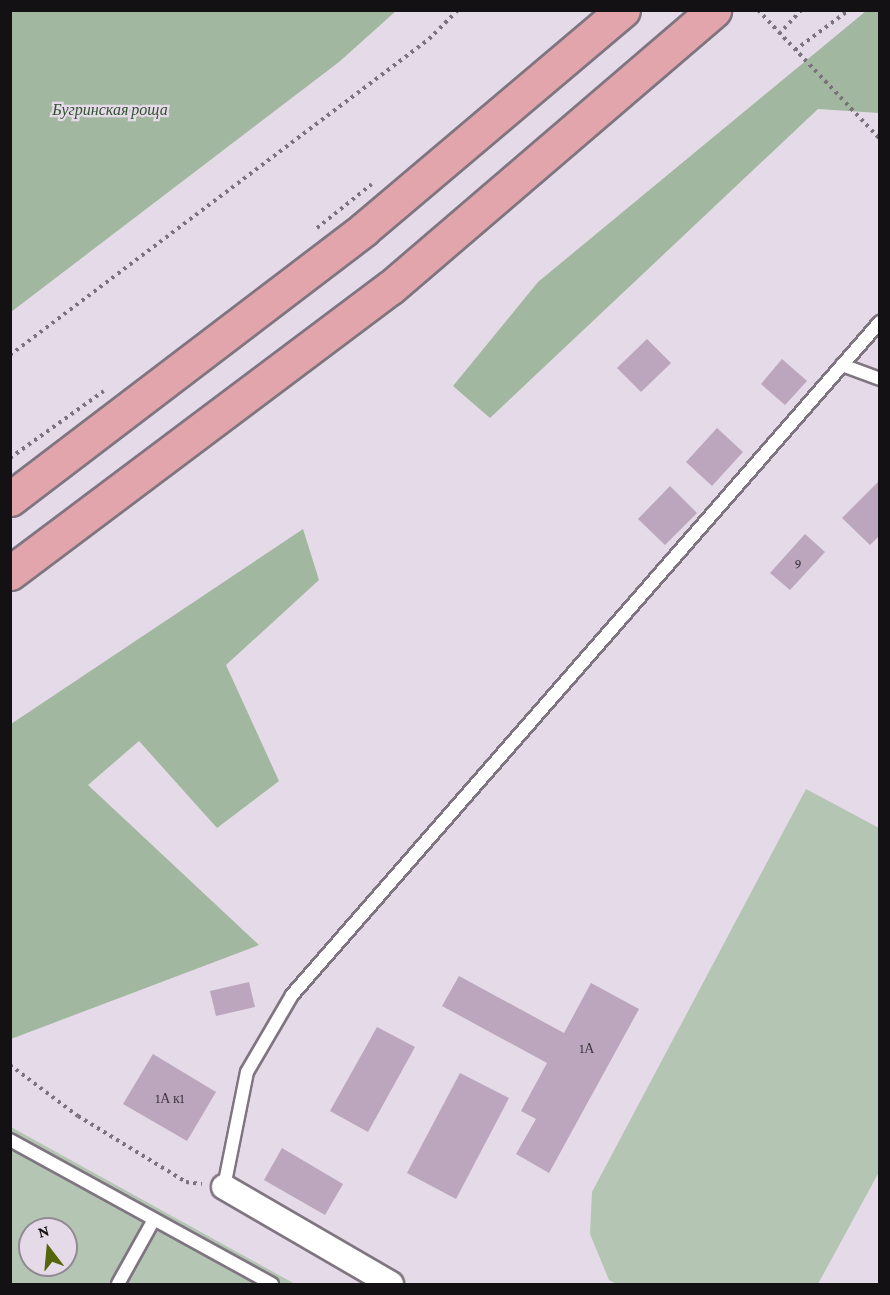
<!DOCTYPE html>
<meta charset="utf-8">
<style>
body{margin:0}
#map{position:relative;width:890px;height:1295px;overflow:hidden;background:#e5dae7;font-family:"Crimson Pro",serif}
div>[style]{position:absolute}
.green>*{inset:0;background:#b4c5b3}
.forest>*{inset:0;background:#a2b7a0}
.building>*{inset:0;background:#bba6be}
.path>*{height:4px;margin-top:-2px;transform-origin:0;background:repeating-linear-gradient(90deg,#79737b 0 3px,transparent 0 7.5px)}
.roads{filter:drop-shadow(2px 0 #7f7580) drop-shadow(-2px 0 #7f7580) drop-shadow(0 2px #7f7580) drop-shadow(0 -2px #7f7580)}
.lane>*{height:12px;margin:-6px;padding:0 6px;transform-origin:6px;border-radius:6px;background:#fff}
.street>*{height:24px;margin:-12px;padding:0 12px;transform-origin:12px;border-radius:12px;background:#fff}
.primary>*{height:33px;margin:-16.5px;padding:0 16.5px;transform-origin:16.5px;border-radius:16.5px;background:#e3a5ac}
span{translate:-50% -50%;white-space:nowrap;text-align:center;line-height:1.15;-webkit-text-stroke:4.5px #e5dae7;paint-order:stroke}
.number-label{font-size:14px;color:#3e363f}
.number-label span{-webkit-text-stroke-width:0}
.park-label{font-size:16px;color:#30522f;font-style:italic}
.frame{position:absolute;inset:0;border:12px solid #141115;pointer-events:none}
.north{position:absolute;left:18px;top:1217px;width:60px;height:60px;box-sizing:border-box;background:#e5dae7;border:2px solid #918a93;border-radius:50%;rotate:344deg;font-size:16px;font-weight:700;line-height:24px;text-align:center;color:#141115}
.north::after{content:'';display:block;margin:auto;width:21px;height:27px;background:#55650c;clip-path:polygon(50% 0,100% 100%,50% 72%,0 100%)}
</style>
<div id="map">
<div class="green">
<i style="clip-path:polygon(806px 789px,879px 828px,879px 1172px,818px 1284px,617px 1284px,609px 1280px,590px 1234px,592px 1192px)"></i>
<i style="clip-path:polygon(evenodd,11px 1127px,295px 1284px,11px 1284px,11px 1127px,30px 1229px,66px 1229px,66px 1265px,30px 1265px,30px 1229px)"></i>
</div>
<div class="forest">
<i style="clip-path:polygon(11px 10px,396px 10px,396px 11px,339px 62px,11px 312px)"></i>
<i style="clip-path:polygon(866px 11px,879px 11px,879px 113px,818px 109px,490px 418px,453px 386px,538px 282px)"></i>
<i style="clip-path:polygon(303px 529px,319px 580px,226px 665px,279px 781px,217px 828px,139px 741px,88px 785px,259px 945px,11px 1039px,11px 724px)"></i>
</div>
<div class="building">
<i style="clip-path:polygon(647px 339px,671px 363px,641px 392px,617px 368px)"></i>
<i style="clip-path:polygon(782px 359px,807px 381px,785px 405px,761px 384px)"></i>
<i style="clip-path:polygon(717px 428px,743px 452px,712px 486px,686px 462px)"></i>
<i style="clip-path:polygon(880px 480px,880px 535px,870px 545px,842px 518px)"></i>
<i style="clip-path:polygon(670px 486px,697px 513px,665px 545px,638px 519px)"></i>
<i style="clip-path:polygon(805px 534px,825px 552px,790px 590px,770px 573px)"></i>
<i style="clip-path:polygon(459px 976px,564px 1033px,591px 983px,639px 1009px,549px 1173px,516px 1154px,536px 1119px,521px 1111px,547px 1063px,442px 1006px)"></i>
<i style="clip-path:polygon(249px 982px,255px 1007px,216px 1016px,210px 991px)"></i>
<i style="clip-path:polygon(377px 1027px,415px 1047px,368px 1132px,330px 1111px)"></i>
<i style="clip-path:polygon(153px 1054px,216px 1092px,187px 1141px,123px 1104px)"></i>
<i style="clip-path:polygon(460px 1073px,509px 1098px,456px 1199px,407px 1173px)"></i>
<i style="clip-path:polygon(282px 1148px,343px 1184px,325px 1215px,264px 1180px)"></i>
</div>
<div class="path">
<i style="left:758px;top:10px;width:178px;rotate:46.6deg"></i>
<i style="left:779px;top:34px;width:33px;rotate:-47deg"></i>
<i style="left:795px;top:50px;width:67px;rotate:-36.5deg"></i>
<i style="left:317px;top:228px;width:70px;rotate:-38.7deg"></i>
<i style="left:10px;top:355px;width:525px;rotate:-37.02deg"></i>
<i style="left:429px;top:39px;width:41px;rotate:-45deg"></i>
<i style="left:10px;top:458px;width:115px;rotate:-35.5deg"></i>
<i style="left:10px;top:1065px;width:85px;rotate:36.9deg"></i>
<i style="left:78px;top:1116px;width:127px;rotate:31.4deg"></i>
<i style="left:186px;top:1182px;width:16px;rotate:7deg"></i>
</div>
<div class="roads">
<div class="lane">
<i style="left:842px;top:365px;width:40px;rotate:20.2deg"></i>
<i style="left:10px;top:1140px;width:299px;rotate:28.8deg"></i>
<i style="left:224px;top:1187px;width:117px;rotate:-78.7deg"></i>
<i style="left:247px;top:1072px;width:89px;rotate:-59.7deg"></i>
<i style="left:292px;top:995px;width:894px;rotate:-48.86deg"></i>
<i style="left:118px;top:1284px;width:72px;rotate:-60.9deg"></i>
</div>
<div class="street">
<i style="left:224px;top:1187px;width:193px;rotate:30.1deg"></i>
</div>
<div class="primary">
<i style="left:10px;top:499px;width:445px;rotate:-37.3deg"></i>
<i style="left:364px;top:229px;width:339px;rotate:-40.2deg"></i>
<i style="left:10px;top:573px;width:475px;rotate:-36.9deg"></i>
<i style="left:390px;top:288px;width:427px;rotate:-40.6deg"></i>
</div>
</div>
<div class="number-label">
<span style="left:798px;top:563px">9</span>
<span style="left:587px;top:1048px">1А</span>
<span style="left:170px;top:1098px">1А к1</span>
</div>
<div class="park-label">
<span style="left:110px;top:110px">Бугринская роща</span>
</div>
<div class="frame"></div>
<div class="north">N</div>
</div>
